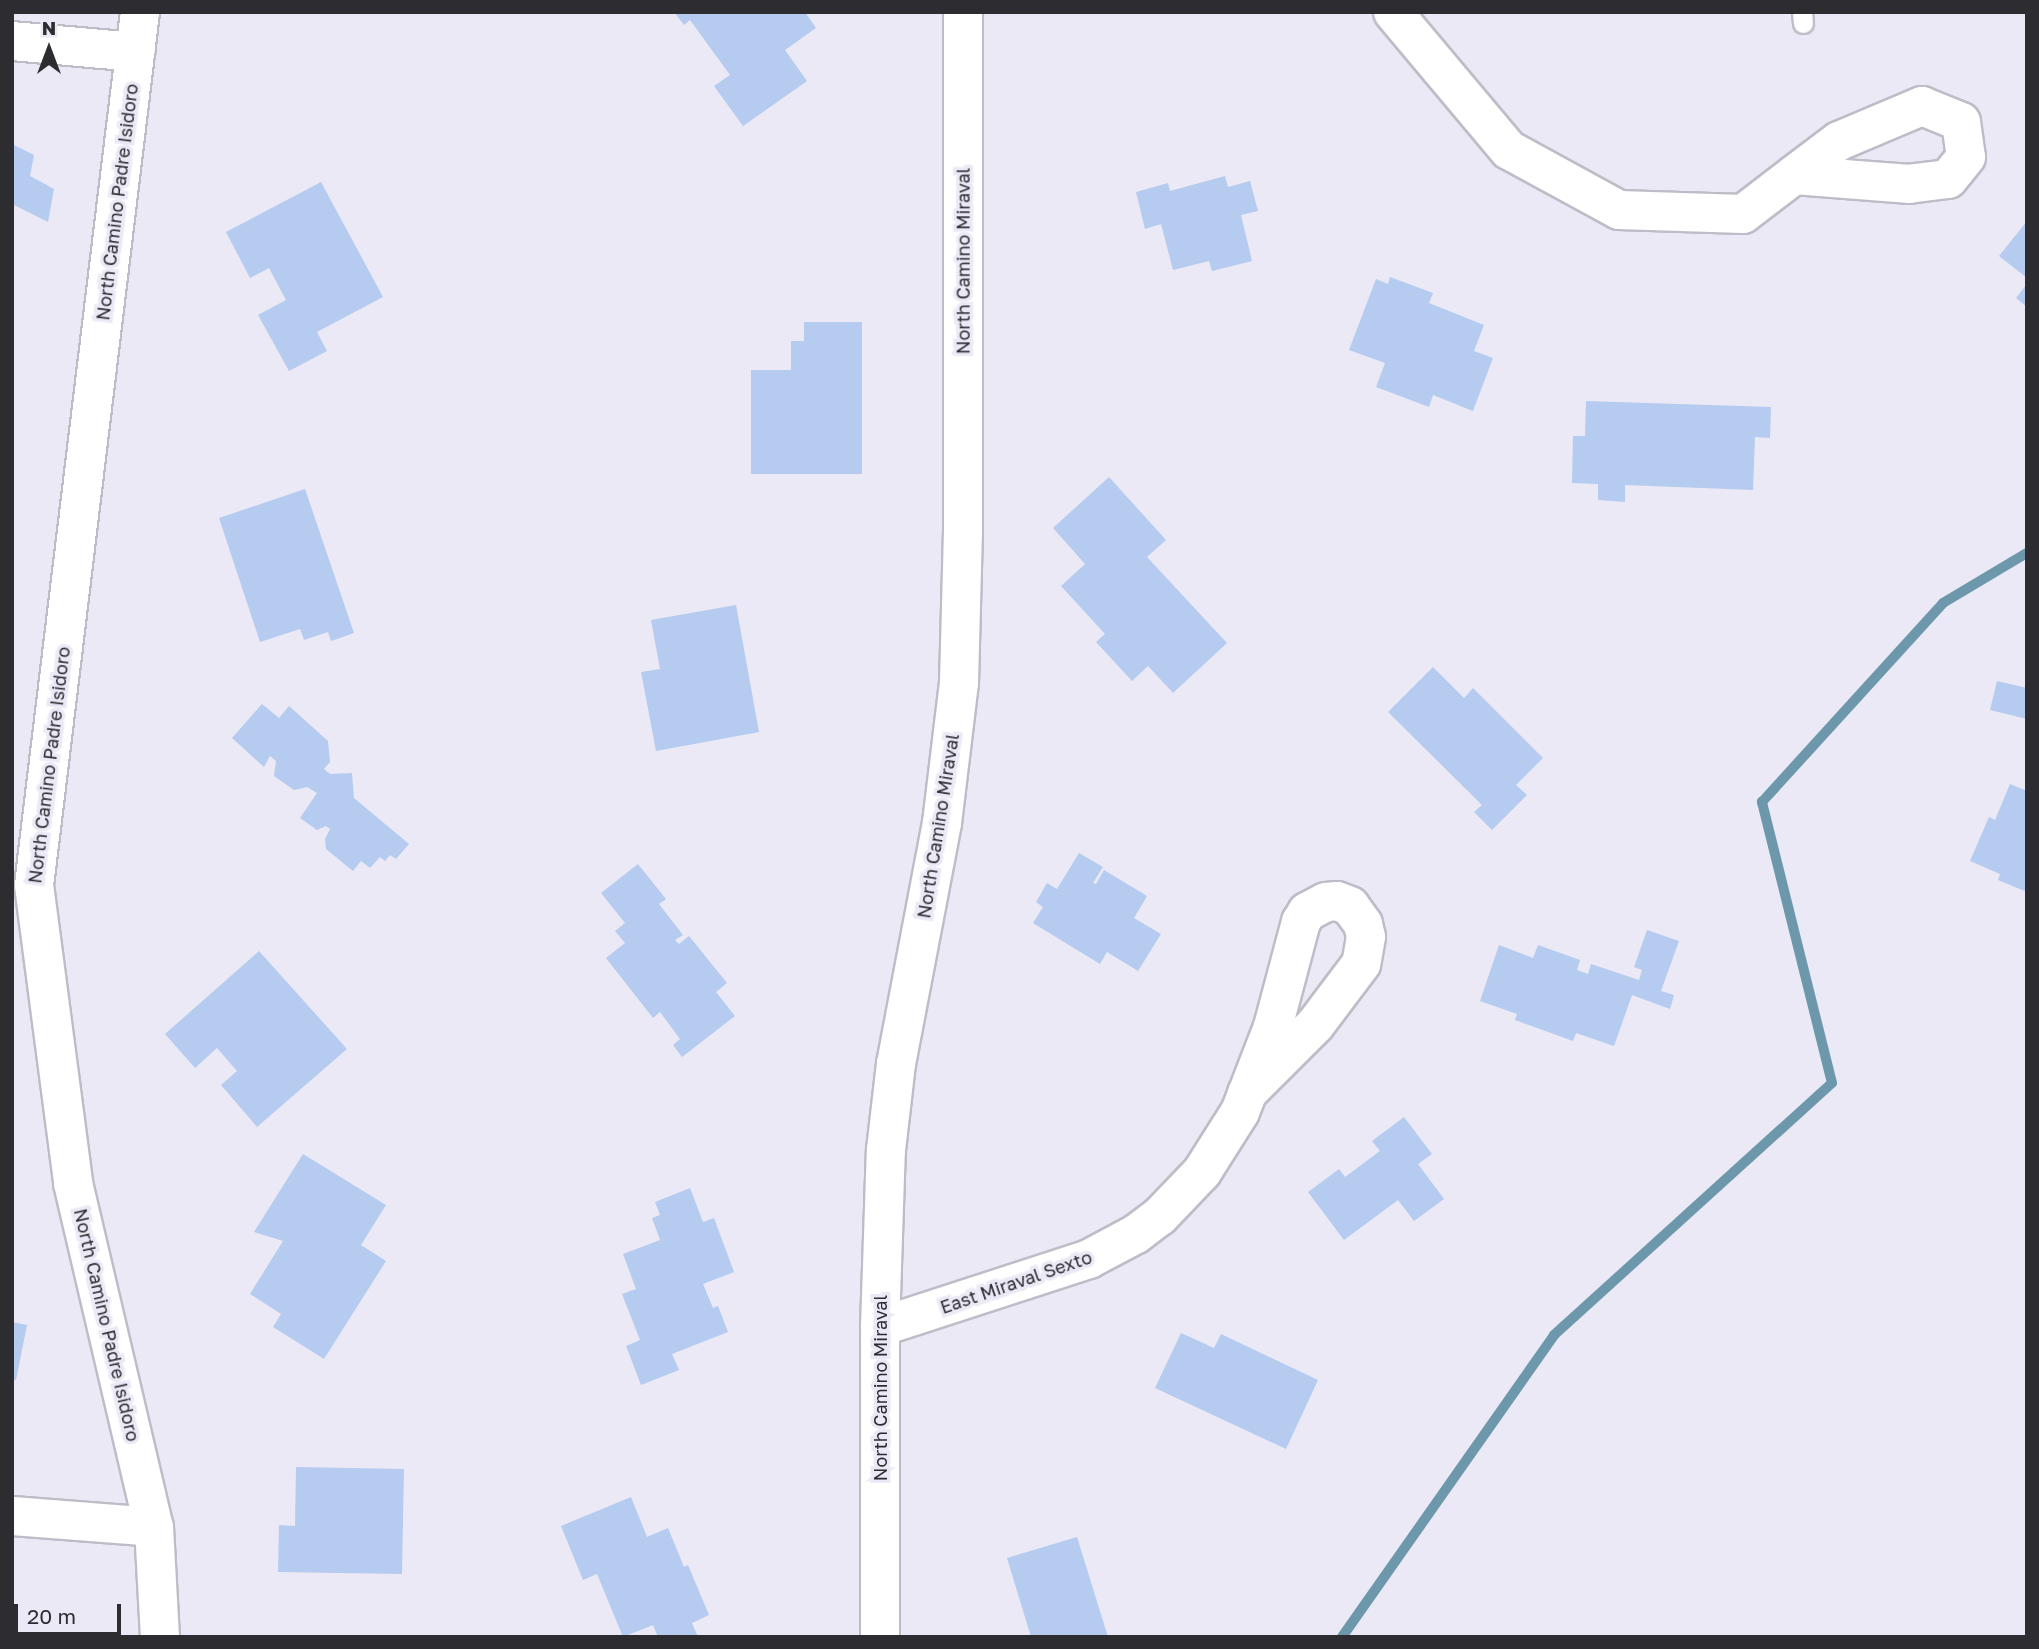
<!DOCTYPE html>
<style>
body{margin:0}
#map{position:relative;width:2039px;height:1649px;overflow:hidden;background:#ebe9f5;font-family:"Golos Text",sans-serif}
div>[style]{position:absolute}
.stream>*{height:10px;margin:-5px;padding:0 5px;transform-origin:5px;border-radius:5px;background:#6d98ac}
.building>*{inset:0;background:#b5cbef}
.roads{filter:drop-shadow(2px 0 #bebdc7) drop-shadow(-2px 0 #bebdc7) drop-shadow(0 2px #bebdc7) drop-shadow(0 -2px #bebdc7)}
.lane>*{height:19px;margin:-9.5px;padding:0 9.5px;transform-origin:9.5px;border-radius:9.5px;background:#fff}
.street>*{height:38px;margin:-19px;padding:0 19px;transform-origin:19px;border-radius:19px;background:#fff}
span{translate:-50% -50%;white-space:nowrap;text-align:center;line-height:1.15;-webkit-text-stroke:7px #ebe9f5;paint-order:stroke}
.street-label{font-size:18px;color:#2d2c31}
.frame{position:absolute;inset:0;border:14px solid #2d2c31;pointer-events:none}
.north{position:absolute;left:14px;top:14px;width:70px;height:70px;-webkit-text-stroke:5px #ebe9f5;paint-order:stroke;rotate:0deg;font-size:19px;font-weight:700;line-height:28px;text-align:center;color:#2d2c31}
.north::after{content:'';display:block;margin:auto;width:24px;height:32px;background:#2d2c31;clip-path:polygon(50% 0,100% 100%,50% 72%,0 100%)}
.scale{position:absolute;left:14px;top:1604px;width:107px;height:32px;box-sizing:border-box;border:4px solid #2d2c31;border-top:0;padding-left:9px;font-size:21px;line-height:24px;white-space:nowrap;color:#2d2c31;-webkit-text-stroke:5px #ebe9f5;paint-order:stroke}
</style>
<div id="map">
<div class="stream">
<i style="left:1342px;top:1637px;width:369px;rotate:-54.9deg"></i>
<i style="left:1554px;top:1335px;width:375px;rotate:-42.2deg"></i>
<i style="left:1832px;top:1083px;width:290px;rotate:-104deg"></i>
<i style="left:1762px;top:802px;width:269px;rotate:-47.7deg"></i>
<i style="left:1943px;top:603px;width:98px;rotate:-30.8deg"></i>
</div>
<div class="building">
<i style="clip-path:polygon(674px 12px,805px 12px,816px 28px,785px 50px,807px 81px,743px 126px,714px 86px,730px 75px,690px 20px,684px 25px)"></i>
<i style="clip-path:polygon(12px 144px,34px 155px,30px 176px,54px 189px,48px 222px,12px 204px)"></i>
<i style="clip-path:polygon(1225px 176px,1228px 187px,1250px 181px,1258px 211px,1241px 215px,1252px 261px,1212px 271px,1209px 261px,1173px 270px,1161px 224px,1145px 229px,1136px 192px,1168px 183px,1170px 191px)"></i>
<i style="clip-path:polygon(321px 182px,383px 297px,317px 332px,327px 351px,289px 371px,258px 315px,286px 300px,269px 268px,250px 278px,226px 232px)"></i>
<i style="clip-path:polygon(2027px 221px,2027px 278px,1999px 256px)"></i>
<i style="clip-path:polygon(1390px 277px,1433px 293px,1429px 303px,1484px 325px,1474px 351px,1493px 358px,1473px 411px,1433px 395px,1429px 407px,1376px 387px,1385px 363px,1349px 350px,1376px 279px,1388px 284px)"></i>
<i style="clip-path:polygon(2027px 284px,2027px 307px,2016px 298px)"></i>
<i style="clip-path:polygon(804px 322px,862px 322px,862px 474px,751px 474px,751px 370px,791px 370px,791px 341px,804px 341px)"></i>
<i style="clip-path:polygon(1586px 401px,1771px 407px,1770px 438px,1755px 437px,1753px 490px,1625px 485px,1625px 502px,1598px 500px,1598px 484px,1572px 483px,1573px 436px,1585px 436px)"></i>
<i style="clip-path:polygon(1109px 477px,1166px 540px,1147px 557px,1227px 643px,1173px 693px,1148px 666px,1132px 681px,1096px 642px,1105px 634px,1061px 586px,1085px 564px,1053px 528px)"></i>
<i style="clip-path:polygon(305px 489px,354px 633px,331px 641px,328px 632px,304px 640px,300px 629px,260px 642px,219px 518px)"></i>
<i style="clip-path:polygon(736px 605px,759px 732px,656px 751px,641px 672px,660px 669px,651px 620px)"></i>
<i style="clip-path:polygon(1433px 667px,1464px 698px,1473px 688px,1543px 758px,1516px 785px,1527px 795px,1492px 830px,1474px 812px,1482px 805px,1388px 712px)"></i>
<i style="clip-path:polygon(1997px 681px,2027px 688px,2027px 719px,1990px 710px)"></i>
<i style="clip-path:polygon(262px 704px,279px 718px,289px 706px,328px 741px,330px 762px,324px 769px,330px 774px,352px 773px,354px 798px,409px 844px,396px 859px,390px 855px,385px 861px,380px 857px,370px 868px,361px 861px,353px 871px,326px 849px,325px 839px,330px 829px,326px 826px,317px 830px,300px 818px,317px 793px,307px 787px,294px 790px,274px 776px,276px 761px,270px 756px,264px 767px,232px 738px)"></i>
<i style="clip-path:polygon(2010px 784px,2027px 791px,2027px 892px,1998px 880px,2000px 874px,1970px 861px,1989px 817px,1995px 820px)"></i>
<i style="clip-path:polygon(1079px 853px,1103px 867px,1093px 883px,1096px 884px,1104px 870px,1147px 896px,1134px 918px,1161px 934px,1138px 971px,1107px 952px,1100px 964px,1033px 923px,1043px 907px,1036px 902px,1047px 883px,1057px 889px)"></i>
<i style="clip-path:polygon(638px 864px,666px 899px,659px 904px,683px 935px,675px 940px,679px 944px,689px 936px,727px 983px,716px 992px,735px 1016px,682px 1057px,673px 1045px,680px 1039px,660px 1012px,653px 1018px,606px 958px,625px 943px,615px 931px,625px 923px,601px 893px)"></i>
<i style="clip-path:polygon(1647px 930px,1679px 941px,1661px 991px,1674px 995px,1670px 1009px,1632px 995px,1614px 1046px,1576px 1033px,1573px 1041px,1515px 1020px,1517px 1014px,1480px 1001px,1499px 945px,1533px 958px,1538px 945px,1580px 960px,1577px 970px,1588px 974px,1591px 964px,1639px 980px,1642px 970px,1634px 967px)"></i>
<i style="clip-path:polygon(259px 951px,347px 1049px,257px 1127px,221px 1085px,237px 1071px,217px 1048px,195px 1068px,165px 1034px)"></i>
<i style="clip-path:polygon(1404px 1117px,1432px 1154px,1418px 1164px,1444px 1199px,1414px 1221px,1398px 1200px,1344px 1240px,1308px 1192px,1339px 1169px,1345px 1177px,1380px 1151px,1372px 1141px)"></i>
<i style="clip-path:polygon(303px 1154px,386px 1205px,361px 1245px,386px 1261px,324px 1359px,273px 1327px,281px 1314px,250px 1294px,283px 1241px,254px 1232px)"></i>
<i style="clip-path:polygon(690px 1188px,703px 1222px,714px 1218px,734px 1272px,703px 1284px,713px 1308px,718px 1306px,728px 1332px,672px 1354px,679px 1370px,641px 1385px,626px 1346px,640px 1340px,622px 1294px,636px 1289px,623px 1254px,660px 1240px,652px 1218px,660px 1215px,655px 1202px)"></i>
<i style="clip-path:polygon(12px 1322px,27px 1325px,16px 1380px,12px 1379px)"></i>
<i style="clip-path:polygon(1181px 1333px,1214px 1348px,1221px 1334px,1318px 1380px,1286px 1449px,1155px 1388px)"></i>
<i style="clip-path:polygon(296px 1467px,404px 1469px,402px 1574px,278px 1572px,279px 1525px,295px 1526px)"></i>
<i style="clip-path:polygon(631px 1497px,647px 1537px,668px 1528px,684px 1567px,688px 1565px,709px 1615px,692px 1623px,698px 1637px,658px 1637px,653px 1625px,623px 1637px,597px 1574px,583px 1580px,561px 1526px)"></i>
<i style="clip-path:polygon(1077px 1537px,1108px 1637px,1031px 1637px,1007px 1558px)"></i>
</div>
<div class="roads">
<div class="lane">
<i style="left:1802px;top:12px;width:11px;rotate:85deg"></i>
</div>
<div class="street">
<i style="left:140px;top:12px;width:879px;rotate:96.92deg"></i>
<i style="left:34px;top:885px;width:301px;rotate:82.5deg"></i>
<i style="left:73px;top:1183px;width:353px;rotate:76.8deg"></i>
<i style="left:154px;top:1527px;width:110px;rotate:86.9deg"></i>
<i style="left:1393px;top:12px;width:180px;rotate:50deg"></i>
<i style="left:1509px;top:150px;width:125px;rotate:28.6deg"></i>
<i style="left:1619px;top:210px;width:124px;rotate:1.8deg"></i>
<i style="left:1743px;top:214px;width:64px;rotate:-37.4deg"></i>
<i style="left:1794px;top:175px;width:56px;rotate:-37.1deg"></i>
<i style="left:1839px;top:141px;width:90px;rotate:-22.9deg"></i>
<i style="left:1922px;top:106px;width:42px;rotate:22.3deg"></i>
<i style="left:1961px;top:122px;width:35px;rotate:82deg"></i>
<i style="left:1966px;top:157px;width:28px;rotate:129deg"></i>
<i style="left:1948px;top:179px;width:38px;rotate:173deg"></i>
<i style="left:1910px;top:184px;width:116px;rotate:-175.6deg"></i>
<i style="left:12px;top:41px;width:124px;rotate:5.1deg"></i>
<i style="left:880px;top:1327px;width:220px;rotate:-18deg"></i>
<i style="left:1089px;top:1259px;width:53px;rotate:-28deg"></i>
<i style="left:1136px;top:1234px;width:30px;rotate:-37deg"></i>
<i style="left:1160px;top:1216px;width:61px;rotate:-46.3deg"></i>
<i style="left:1202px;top:1172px;width:71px;rotate:-57.7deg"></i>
<i style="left:1240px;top:1112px;width:91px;rotate:-68.8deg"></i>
<i style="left:1273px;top:1027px;width:109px;rotate:-75.1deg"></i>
<i style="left:1301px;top:922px;width:12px;rotate:-59deg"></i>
<i style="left:1307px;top:912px;width:21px;rotate:-28deg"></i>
<i style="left:1326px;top:902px;width:11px;rotate:-5deg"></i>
<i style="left:1337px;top:901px;width:14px;rotate:21deg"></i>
<i style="left:1350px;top:906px;width:22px;rotate:54deg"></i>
<i style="left:1363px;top:924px;width:13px;rotate:77deg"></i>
<i style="left:1366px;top:937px;width:27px;rotate:100deg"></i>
<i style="left:1361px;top:964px;width:76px;rotate:127deg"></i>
<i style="left:1315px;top:1025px;width:96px;rotate:135deg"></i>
<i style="left:12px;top:1516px;width:142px;rotate:4.4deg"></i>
<i style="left:880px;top:1637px;width:310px;rotate:-90deg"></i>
<i style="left:880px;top:1327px;width:177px;rotate:-88.1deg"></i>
<i style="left:886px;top:1150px;width:87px;rotate:-83.4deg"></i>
<i style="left:896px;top:1064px;width:245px;rotate:-79.2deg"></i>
<i style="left:942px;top:823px;width:141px;rotate:-83.1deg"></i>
<i style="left:959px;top:683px;width:150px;rotate:-88.5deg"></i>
<i style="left:963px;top:533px;width:521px;rotate:-90deg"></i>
</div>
</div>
<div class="street-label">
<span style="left:117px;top:202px;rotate:-83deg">North Camino Padre Isidoro</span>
<span style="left:963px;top:261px;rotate:-90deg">North Camino Miraval</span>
<span style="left:49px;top:765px;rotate:-83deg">North Camino Padre Isidoro</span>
<span style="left:938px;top:826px;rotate:-81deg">North Camino Miraval</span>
<span style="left:1016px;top:1282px;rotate:-19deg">East Miraval Sexto</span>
<span style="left:107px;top:1325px;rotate:77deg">North Camino Padre Isidoro</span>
<span style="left:880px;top:1388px;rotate:-90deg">North Camino Miraval</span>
</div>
<div class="frame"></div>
<div class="north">N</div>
<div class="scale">20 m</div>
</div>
